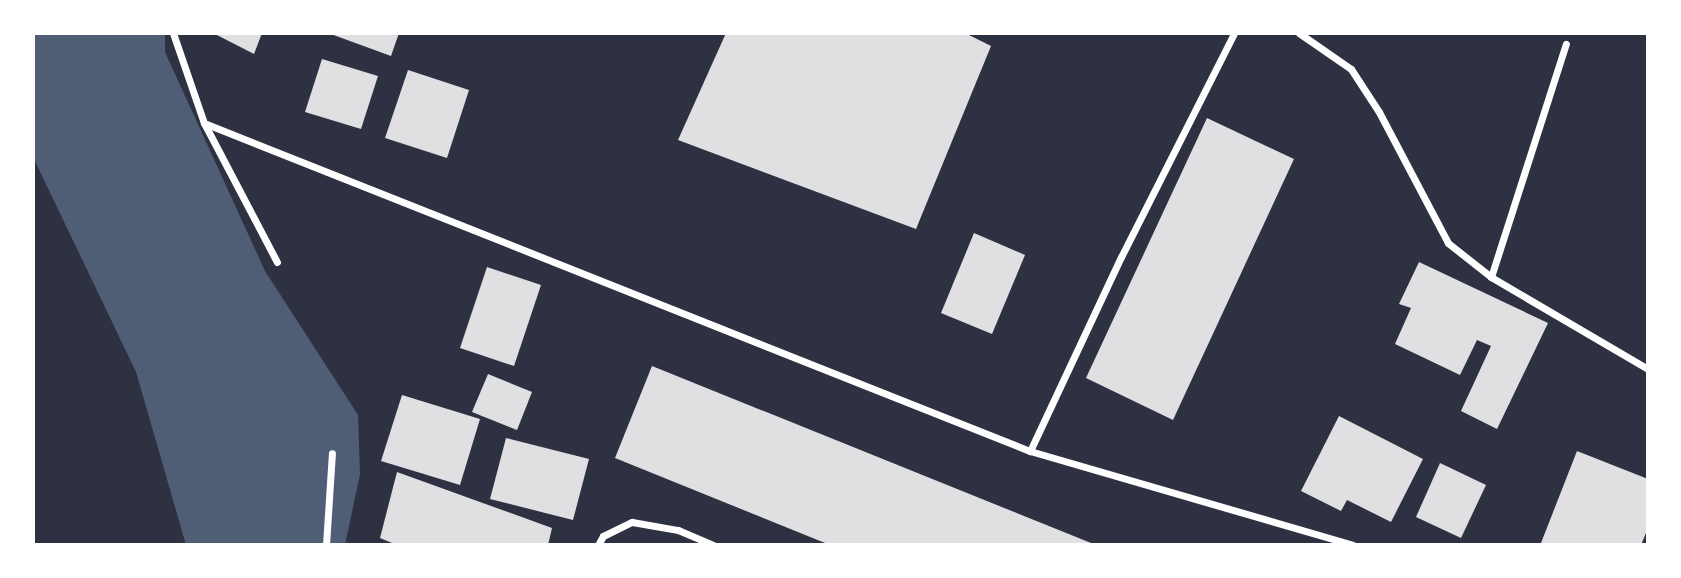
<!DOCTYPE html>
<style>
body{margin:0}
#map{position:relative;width:1681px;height:578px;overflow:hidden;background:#2d3142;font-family:"Sofia Sans Condensed",sans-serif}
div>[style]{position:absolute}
.water>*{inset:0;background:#4f5d75}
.building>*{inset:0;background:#e0e0e3}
.minor>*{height:7px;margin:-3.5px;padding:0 3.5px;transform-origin:3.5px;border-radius:3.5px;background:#fff}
span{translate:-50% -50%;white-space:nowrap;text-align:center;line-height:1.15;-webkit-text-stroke:6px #fff;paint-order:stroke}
.frame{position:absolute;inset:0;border:35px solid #fff;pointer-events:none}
</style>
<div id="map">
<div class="water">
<i style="clip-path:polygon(33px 33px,165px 33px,165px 52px,265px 271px,358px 415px,360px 474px,345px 545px,186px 545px,136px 372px,33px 157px)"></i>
</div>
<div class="building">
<i style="clip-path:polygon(213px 33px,262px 33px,254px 54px)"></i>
<i style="clip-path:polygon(328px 33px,399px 33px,391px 56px)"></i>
<i style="clip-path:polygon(726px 33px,965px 33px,991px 46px,916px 229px,678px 140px)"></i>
<i style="clip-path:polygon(322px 59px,378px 76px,361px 129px,305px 112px)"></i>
<i style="clip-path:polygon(408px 70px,469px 90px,447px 158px,385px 138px)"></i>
<i style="clip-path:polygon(1207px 118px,1294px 159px,1173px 420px,1086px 378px)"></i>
<i style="clip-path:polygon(974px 233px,1025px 255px,992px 334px,941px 313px)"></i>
<i style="clip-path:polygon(1419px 262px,1548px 323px,1497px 429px,1461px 411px,1491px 346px,1477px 340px,1460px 375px,1395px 344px,1411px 308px,1399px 304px)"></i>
<i style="clip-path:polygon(487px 267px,541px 285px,514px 366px,460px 348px)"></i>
<i style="clip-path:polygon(652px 366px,1096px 545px,830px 545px,615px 458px)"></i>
<i style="clip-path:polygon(488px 374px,532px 392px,517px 430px,472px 412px)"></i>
<i style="clip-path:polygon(402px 395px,480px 419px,460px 485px,381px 461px)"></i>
<i style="clip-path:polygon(1339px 416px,1423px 459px,1391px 522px,1347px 500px,1341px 511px,1301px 491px)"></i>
<i style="clip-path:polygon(506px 438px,589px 459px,573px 520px,490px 499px)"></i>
<i style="clip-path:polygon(1577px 451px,1648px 479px,1648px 528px,1641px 545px,1541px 543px)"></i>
<i style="clip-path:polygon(1440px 463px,1486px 485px,1461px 538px,1416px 517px)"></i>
<i style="clip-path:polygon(397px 472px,552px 528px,548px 545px,397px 545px,380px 538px)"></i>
</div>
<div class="minor">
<i style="left:173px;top:33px;width:95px;rotate:71deg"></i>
<i style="left:204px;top:123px;width:157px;rotate:62.3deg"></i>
<i style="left:1299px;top:33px;width:63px;rotate:34.7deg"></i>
<i style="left:1351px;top:69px;width:51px;rotate:56.9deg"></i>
<i style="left:1379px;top:112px;width:148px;rotate:62.2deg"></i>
<i style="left:1448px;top:243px;width:55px;rotate:38.3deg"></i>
<i style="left:1491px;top:277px;width:182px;rotate:30.4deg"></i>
<i style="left:204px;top:123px;width:889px;rotate:21.66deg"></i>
<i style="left:1030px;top:451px;width:336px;rotate:16.2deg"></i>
<i style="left:1491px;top:277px;width:245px;rotate:-72.2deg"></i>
<i style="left:1030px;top:451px;width:214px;rotate:-64.9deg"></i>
<i style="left:1121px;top:257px;width:251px;rotate:-63.2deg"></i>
<i style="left:326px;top:545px;width:92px;rotate:-86.3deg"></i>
<i style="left:598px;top:545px;width:10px;rotate:-61deg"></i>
<i style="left:603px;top:536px;width:32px;rotate:-26deg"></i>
<i style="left:632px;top:522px;width:47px;rotate:9.9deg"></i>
<i style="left:678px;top:530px;width:38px;rotate:23deg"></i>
</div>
<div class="frame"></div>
</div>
